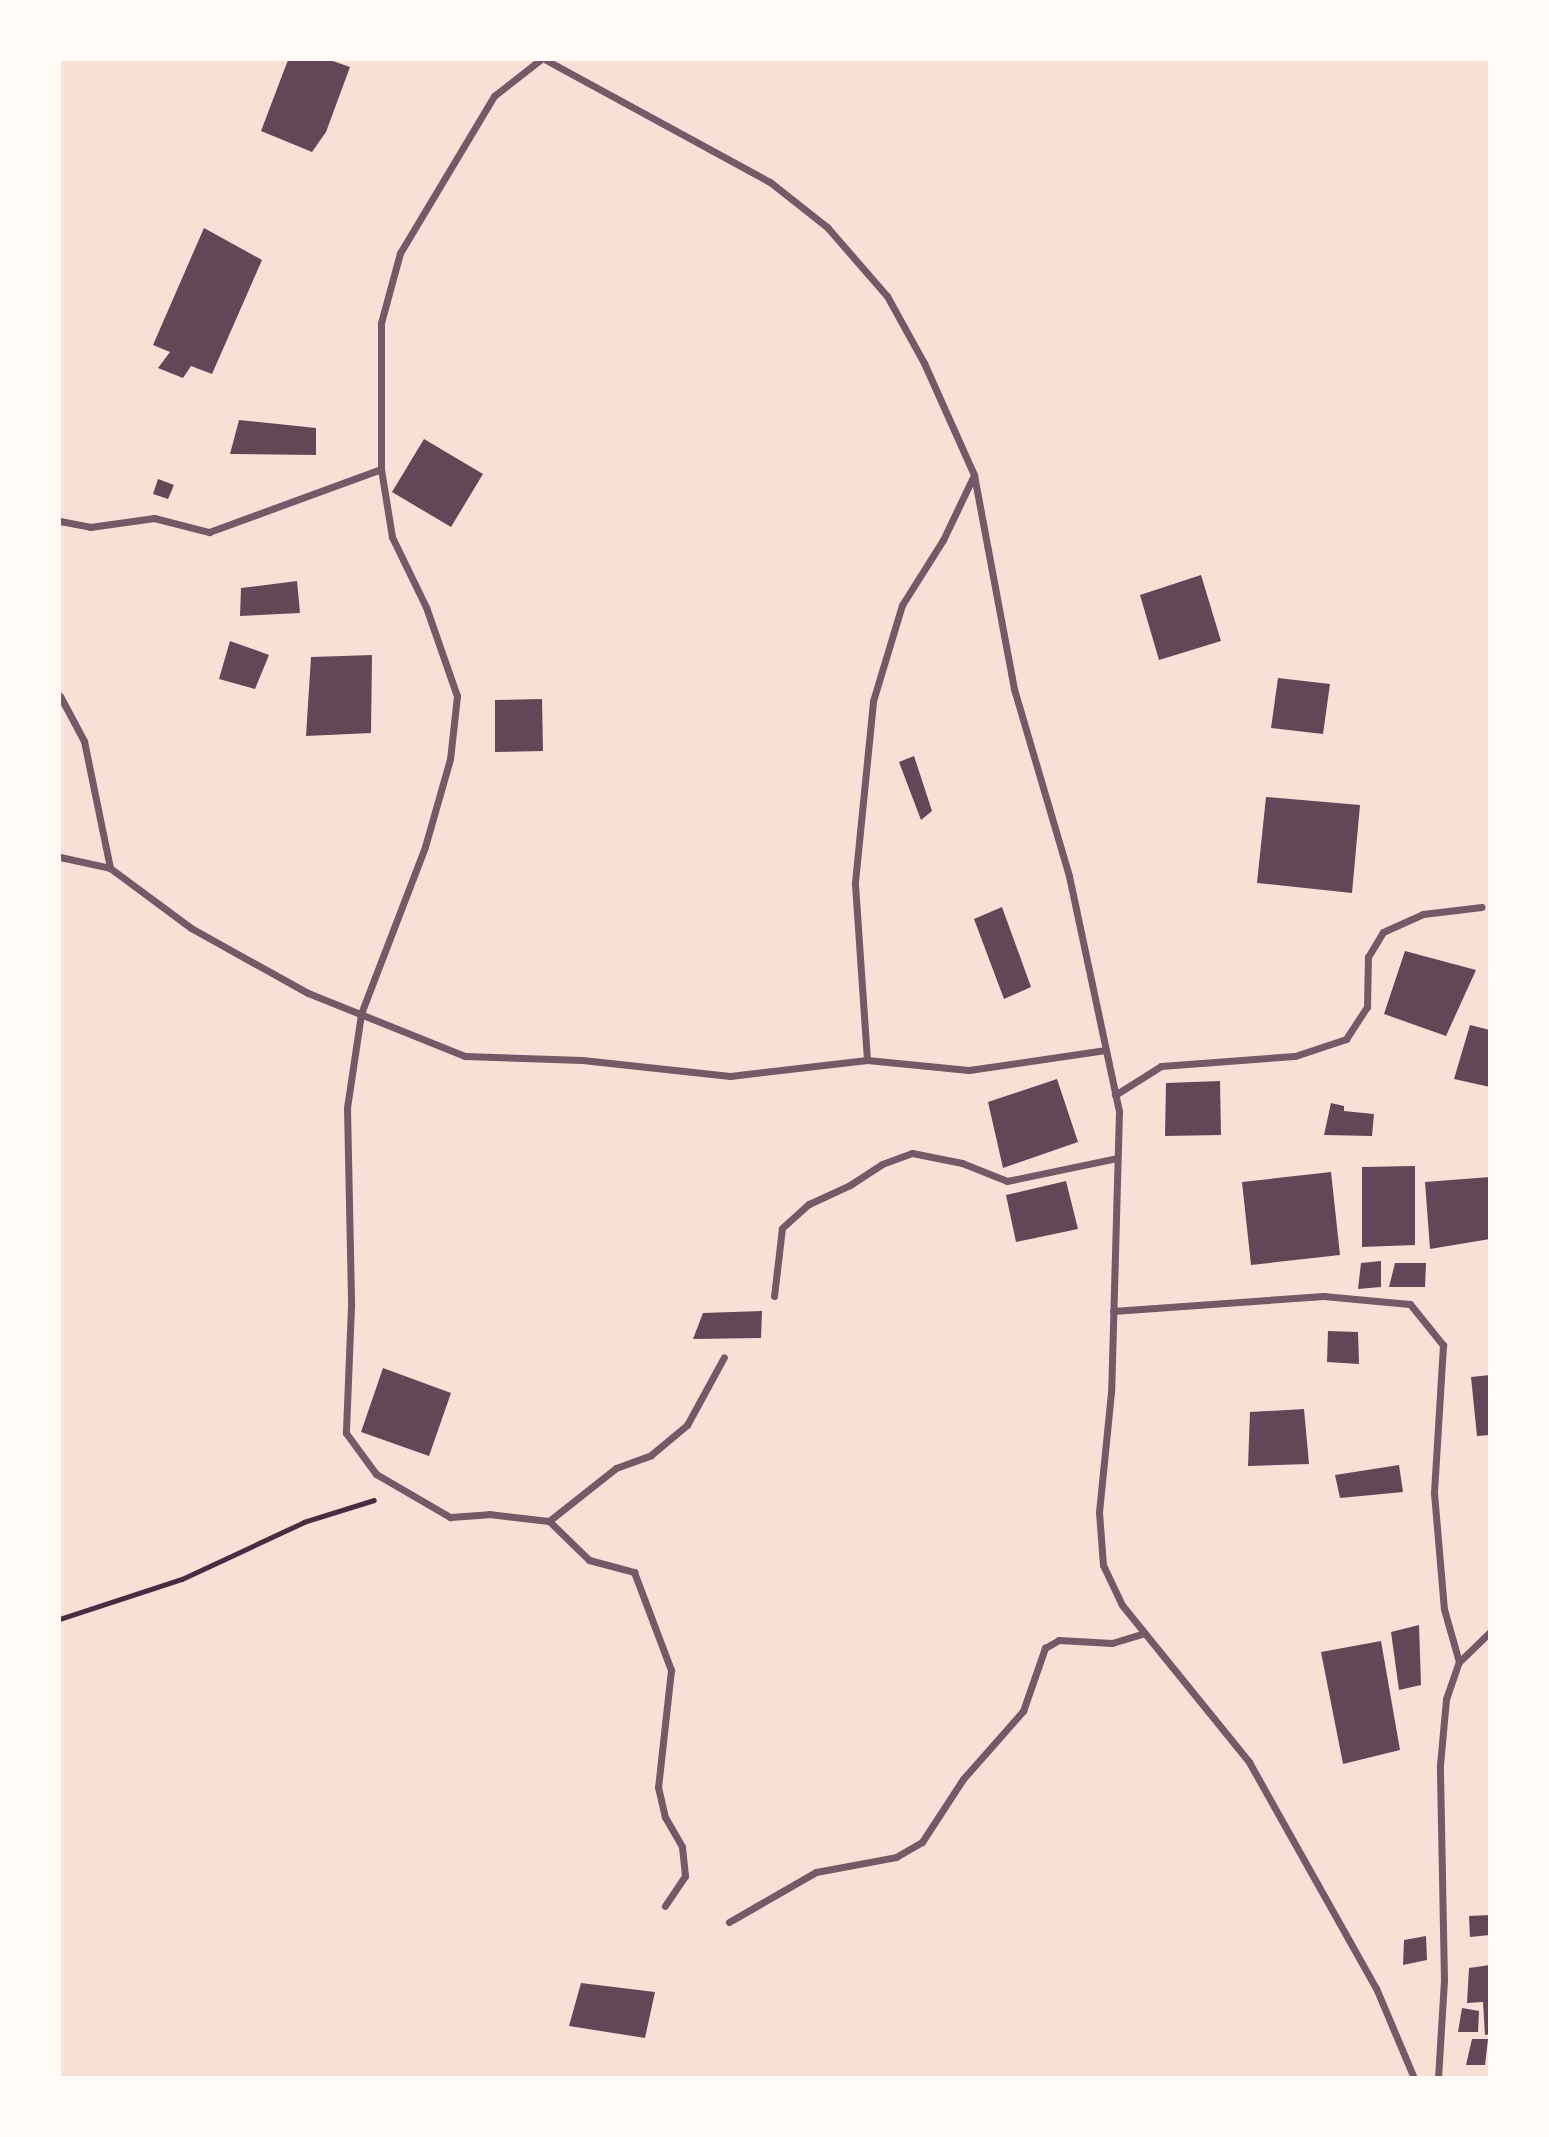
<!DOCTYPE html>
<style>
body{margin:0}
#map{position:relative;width:1549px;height:2137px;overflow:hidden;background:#f7e1d7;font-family:"PT Sans",sans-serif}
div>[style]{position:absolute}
.building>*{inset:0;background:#644757}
.path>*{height:4.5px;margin:-2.25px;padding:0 2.25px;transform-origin:2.25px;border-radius:2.25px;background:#4a2c40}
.minor>*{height:7px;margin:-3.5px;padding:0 3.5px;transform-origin:3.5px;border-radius:3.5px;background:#755966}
span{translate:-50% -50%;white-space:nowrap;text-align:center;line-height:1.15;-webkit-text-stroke:5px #fffaf5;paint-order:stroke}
.frame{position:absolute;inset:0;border:61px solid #fffaf5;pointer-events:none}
</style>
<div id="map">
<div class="building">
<i style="clip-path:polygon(288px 60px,330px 60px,350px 67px,326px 132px,312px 152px,261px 131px)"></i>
<i style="clip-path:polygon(204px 228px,262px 260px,212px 374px,191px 366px,183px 378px,158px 368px,170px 352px,153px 345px)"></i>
<i style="clip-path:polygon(239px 420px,316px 428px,316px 455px,230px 454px)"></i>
<i style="clip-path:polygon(424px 439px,483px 474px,451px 527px,392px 492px)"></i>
<i style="clip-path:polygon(158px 479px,174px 485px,168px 499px,153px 494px)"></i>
<i style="clip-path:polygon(1201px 575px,1221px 641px,1159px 660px,1140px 595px)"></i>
<i style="clip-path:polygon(297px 581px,300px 613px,240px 616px,241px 588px)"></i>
<i style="clip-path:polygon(230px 641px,269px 655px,255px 689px,219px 679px)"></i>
<i style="clip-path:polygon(372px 655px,371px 733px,306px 736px,311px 657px)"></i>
<i style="clip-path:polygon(1278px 678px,1330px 684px,1323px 734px,1271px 728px)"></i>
<i style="clip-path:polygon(542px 699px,543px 751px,495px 752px,495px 700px)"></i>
<i style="clip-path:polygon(914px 756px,932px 811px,921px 820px,899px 762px)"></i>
<i style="clip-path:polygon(1266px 797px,1360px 805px,1352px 893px,1257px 883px)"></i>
<i style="clip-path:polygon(1002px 907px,1031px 987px,1004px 999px,974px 919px)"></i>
<i style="clip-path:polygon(1405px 951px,1476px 970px,1446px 1036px,1384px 1014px)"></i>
<i style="clip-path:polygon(1470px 1025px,1490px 1030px,1490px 1087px,1454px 1079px)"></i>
<i style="clip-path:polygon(1057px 1079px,1078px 1142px,1003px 1168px,988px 1102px)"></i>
<i style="clip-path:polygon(1220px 1081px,1221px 1135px,1165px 1136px,1166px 1083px)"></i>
<i style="clip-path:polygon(1331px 1103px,1344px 1106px,1344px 1111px,1374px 1114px,1372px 1136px,1324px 1135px)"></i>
<i style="clip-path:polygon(1415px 1166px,1415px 1245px,1362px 1247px,1362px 1167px)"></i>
<i style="clip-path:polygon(1331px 1172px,1340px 1255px,1251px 1265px,1242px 1182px)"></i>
<i style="clip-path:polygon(1490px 1177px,1490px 1239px,1430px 1249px,1425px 1182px)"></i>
<i style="clip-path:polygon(1066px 1181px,1078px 1229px,1016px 1242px,1006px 1195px)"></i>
<i style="clip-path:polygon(1381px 1261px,1381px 1287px,1358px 1289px,1361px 1263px)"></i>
<i style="clip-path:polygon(1395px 1263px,1426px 1263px,1425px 1287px,1389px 1287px)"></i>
<i style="clip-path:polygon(762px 1311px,761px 1338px,693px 1339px,703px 1313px)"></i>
<i style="clip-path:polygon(1328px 1331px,1358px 1332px,1359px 1364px,1327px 1362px)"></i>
<i style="clip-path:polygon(383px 1368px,451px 1393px,429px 1456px,361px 1432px)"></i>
<i style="clip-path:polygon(1490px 1375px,1490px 1435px,1477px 1436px,1471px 1377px)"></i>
<i style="clip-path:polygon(1304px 1409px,1309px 1464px,1248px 1466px,1250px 1412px)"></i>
<i style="clip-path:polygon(1399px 1465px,1403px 1492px,1340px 1498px,1335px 1475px)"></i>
<i style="clip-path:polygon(1419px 1625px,1421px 1685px,1399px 1690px,1391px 1632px)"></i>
<i style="clip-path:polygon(1381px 1641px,1400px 1750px,1343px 1764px,1321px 1652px)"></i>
<i style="clip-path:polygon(1490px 1915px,1490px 1935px,1470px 1937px,1469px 1916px)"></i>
<i style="clip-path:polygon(1426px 1936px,1427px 1960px,1403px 1965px,1404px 1940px)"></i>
<i style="clip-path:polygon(1490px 1965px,1490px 2034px,1485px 2035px,1483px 2002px,1467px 2003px,1469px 1968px)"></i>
<i style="clip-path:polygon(581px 1983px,655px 1992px,645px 2038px,569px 2026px)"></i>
<i style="clip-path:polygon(1462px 2008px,1479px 2011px,1478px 2032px,1458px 2032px)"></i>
<i style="clip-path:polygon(1472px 2039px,1488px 2039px,1485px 2065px,1466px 2065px)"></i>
</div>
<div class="path">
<i style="left:60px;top:1619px;width:128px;rotate:-18.2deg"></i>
<i style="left:182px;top:1579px;width:135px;rotate:-25deg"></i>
<i style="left:304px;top:1522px;width:73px;rotate:-17.4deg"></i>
</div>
<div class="minor">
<i style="left:540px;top:60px;width:58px;rotate:142deg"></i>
<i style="left:494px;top:96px;width:183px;rotate:120.9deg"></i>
<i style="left:400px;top:253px;width:73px;rotate:105.2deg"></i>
<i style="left:381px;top:323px;width:146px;rotate:90deg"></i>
<i style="left:381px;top:469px;width:69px;rotate:80.8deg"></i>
<i style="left:392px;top:537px;width:78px;rotate:64.1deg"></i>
<i style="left:426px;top:607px;width:94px;rotate:70.8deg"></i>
<i style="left:457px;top:696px;width:63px;rotate:96.3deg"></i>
<i style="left:450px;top:759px;width:91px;rotate:105.9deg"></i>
<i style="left:425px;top:847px;width:179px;rotate:111deg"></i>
<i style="left:361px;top:1014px;width:95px;rotate:98.5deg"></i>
<i style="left:347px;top:1108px;width:198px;rotate:88.8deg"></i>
<i style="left:351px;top:1306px;width:127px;rotate:92.3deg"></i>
<i style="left:346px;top:1433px;width:51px;rotate:53.8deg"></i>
<i style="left:376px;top:1474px;width:86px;rotate:30.2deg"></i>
<i style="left:450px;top:1517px;width:39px;rotate:-4deg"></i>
<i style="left:489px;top:1514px;width:60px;rotate:6.7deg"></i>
<i style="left:549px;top:1521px;width:56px;rotate:44.3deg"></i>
<i style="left:589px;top:1560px;width:47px;rotate:14.9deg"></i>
<i style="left:634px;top:1572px;width:105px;rotate:69.3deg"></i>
<i style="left:671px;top:1670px;width:118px;rotate:96.3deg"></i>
<i style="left:658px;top:1787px;width:31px;rotate:77deg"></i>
<i style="left:665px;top:1817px;width:34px;rotate:60deg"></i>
<i style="left:682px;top:1847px;width:29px;rotate:84deg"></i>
<i style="left:685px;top:1876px;width:36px;rotate:124deg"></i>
<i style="left:546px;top:60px;width:255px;rotate:28.6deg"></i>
<i style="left:770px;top:182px;width:73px;rotate:38.3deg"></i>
<i style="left:827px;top:227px;width:91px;rotate:49deg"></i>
<i style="left:887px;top:296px;width:77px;rotate:61.1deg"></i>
<i style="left:924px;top:363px;width:123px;rotate:65.9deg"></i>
<i style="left:974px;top:475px;width:218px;rotate:79.4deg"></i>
<i style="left:1014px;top:689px;width:195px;rotate:73.6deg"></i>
<i style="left:1069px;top:876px;width:240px;rotate:78deg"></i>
<i style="left:1119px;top:1111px;width:281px;rotate:91.6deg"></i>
<i style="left:1111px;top:1392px;width:121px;rotate:95.7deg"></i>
<i style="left:1099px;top:1512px;width:53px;rotate:85.7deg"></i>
<i style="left:1103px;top:1565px;width:44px;rotate:64.6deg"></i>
<i style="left:1122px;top:1605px;width:202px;rotate:51deg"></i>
<i style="left:1249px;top:1762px;width:259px;rotate:60.7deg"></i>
<i style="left:1376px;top:1988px;width:98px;rotate:67.1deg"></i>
<i style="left:60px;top:521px;width:31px;rotate:11deg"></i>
<i style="left:90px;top:527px;width:65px;rotate:-8deg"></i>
<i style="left:154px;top:518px;width:57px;rotate:14.3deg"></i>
<i style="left:209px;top:532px;width:183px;rotate:-20.1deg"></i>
<i style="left:60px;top:696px;width:51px;rotate:61.9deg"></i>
<i style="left:84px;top:741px;width:130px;rotate:78.4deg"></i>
<i style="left:60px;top:857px;width:51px;rotate:12.4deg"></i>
<i style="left:110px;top:868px;width:101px;rotate:36.5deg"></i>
<i style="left:191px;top:928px;width:134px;rotate:29.1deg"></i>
<i style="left:308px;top:993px;width:169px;rotate:21.9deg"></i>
<i style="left:465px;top:1056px;width:117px;rotate:2deg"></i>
<i style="left:582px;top:1060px;width:149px;rotate:6.2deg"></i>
<i style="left:730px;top:1076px;width:138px;rotate:-6.7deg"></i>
<i style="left:867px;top:1060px;width:102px;rotate:5.6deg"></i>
<i style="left:969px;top:1070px;width:138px;rotate:-8.3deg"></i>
<i style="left:867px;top:1060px;width:178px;rotate:-93.9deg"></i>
<i style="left:855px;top:882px;width:182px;rotate:-84.3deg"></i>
<i style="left:873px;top:701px;width:100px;rotate:-73.2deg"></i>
<i style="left:902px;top:605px;width:77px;rotate:-57.8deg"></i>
<i style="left:943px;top:540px;width:72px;rotate:-64.5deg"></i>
<i style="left:1115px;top:1095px;width:54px;rotate:-32.2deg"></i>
<i style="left:1161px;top:1066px;width:134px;rotate:-4.3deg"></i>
<i style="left:1295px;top:1056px;width:54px;rotate:-18.4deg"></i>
<i style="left:1346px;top:1039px;width:38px;rotate:-57deg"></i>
<i style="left:1367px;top:1007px;width:50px;rotate:-88.9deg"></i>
<i style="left:1368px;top:957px;width:29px;rotate:-59deg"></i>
<i style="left:1383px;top:932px;width:44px;rotate:-24.2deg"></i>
<i style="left:1423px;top:914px;width:59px;rotate:-6.8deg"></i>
<i style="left:774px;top:1296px;width:68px;rotate:-83.3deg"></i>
<i style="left:782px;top:1228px;width:36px;rotate:-42deg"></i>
<i style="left:809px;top:1204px;width:45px;rotate:-24.9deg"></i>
<i style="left:850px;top:1185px;width:38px;rotate:-33deg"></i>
<i style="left:882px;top:1164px;width:32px;rotate:-20deg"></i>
<i style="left:912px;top:1153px;width:51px;rotate:11.3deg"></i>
<i style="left:962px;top:1163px;width:48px;rotate:21.8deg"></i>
<i style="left:1007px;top:1181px;width:112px;rotate:-11.8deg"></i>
<i style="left:1113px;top:1311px;width:211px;rotate:-4.1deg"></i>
<i style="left:1323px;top:1296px;width:87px;rotate:5.3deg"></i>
<i style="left:1410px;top:1304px;width:53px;rotate:51.2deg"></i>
<i style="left:1443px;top:1345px;width:148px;rotate:93.5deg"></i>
<i style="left:1434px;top:1493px;width:116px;rotate:85.1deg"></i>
<i style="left:1444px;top:1609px;width:55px;rotate:74.2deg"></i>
<i style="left:549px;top:1521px;width:85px;rotate:-38.3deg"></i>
<i style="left:616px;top:1468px;width:37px;rotate:-20deg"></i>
<i style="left:651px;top:1455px;width:47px;rotate:-39.8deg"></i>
<i style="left:687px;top:1425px;width:77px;rotate:-61.4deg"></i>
<i style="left:729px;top:1922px;width:100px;rotate:-29.9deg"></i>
<i style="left:816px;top:1872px;width:81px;rotate:-10.6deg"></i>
<i style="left:896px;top:1857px;width:30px;rotate:-30deg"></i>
<i style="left:922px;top:1842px;width:75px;rotate:-56.9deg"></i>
<i style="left:963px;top:1779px;width:91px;rotate:-48.6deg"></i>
<i style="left:1023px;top:1711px;width:67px;rotate:-70.8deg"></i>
<i style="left:1045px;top:1648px;width:16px;rotate:-30deg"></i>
<i style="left:1059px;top:1640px;width:53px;rotate:3.2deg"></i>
<i style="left:1112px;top:1643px;width:34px;rotate:-17deg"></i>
<i style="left:1438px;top:2078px;width:97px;rotate:-86.5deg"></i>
<i style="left:1444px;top:1981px;width:216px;rotate:-91.1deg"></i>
<i style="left:1440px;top:1765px;width:66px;rotate:-84.8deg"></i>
<i style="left:1446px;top:1699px;width:39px;rotate:-71deg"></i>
<i style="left:1459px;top:1662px;width:43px;rotate:-44.1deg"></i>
</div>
<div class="frame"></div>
</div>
